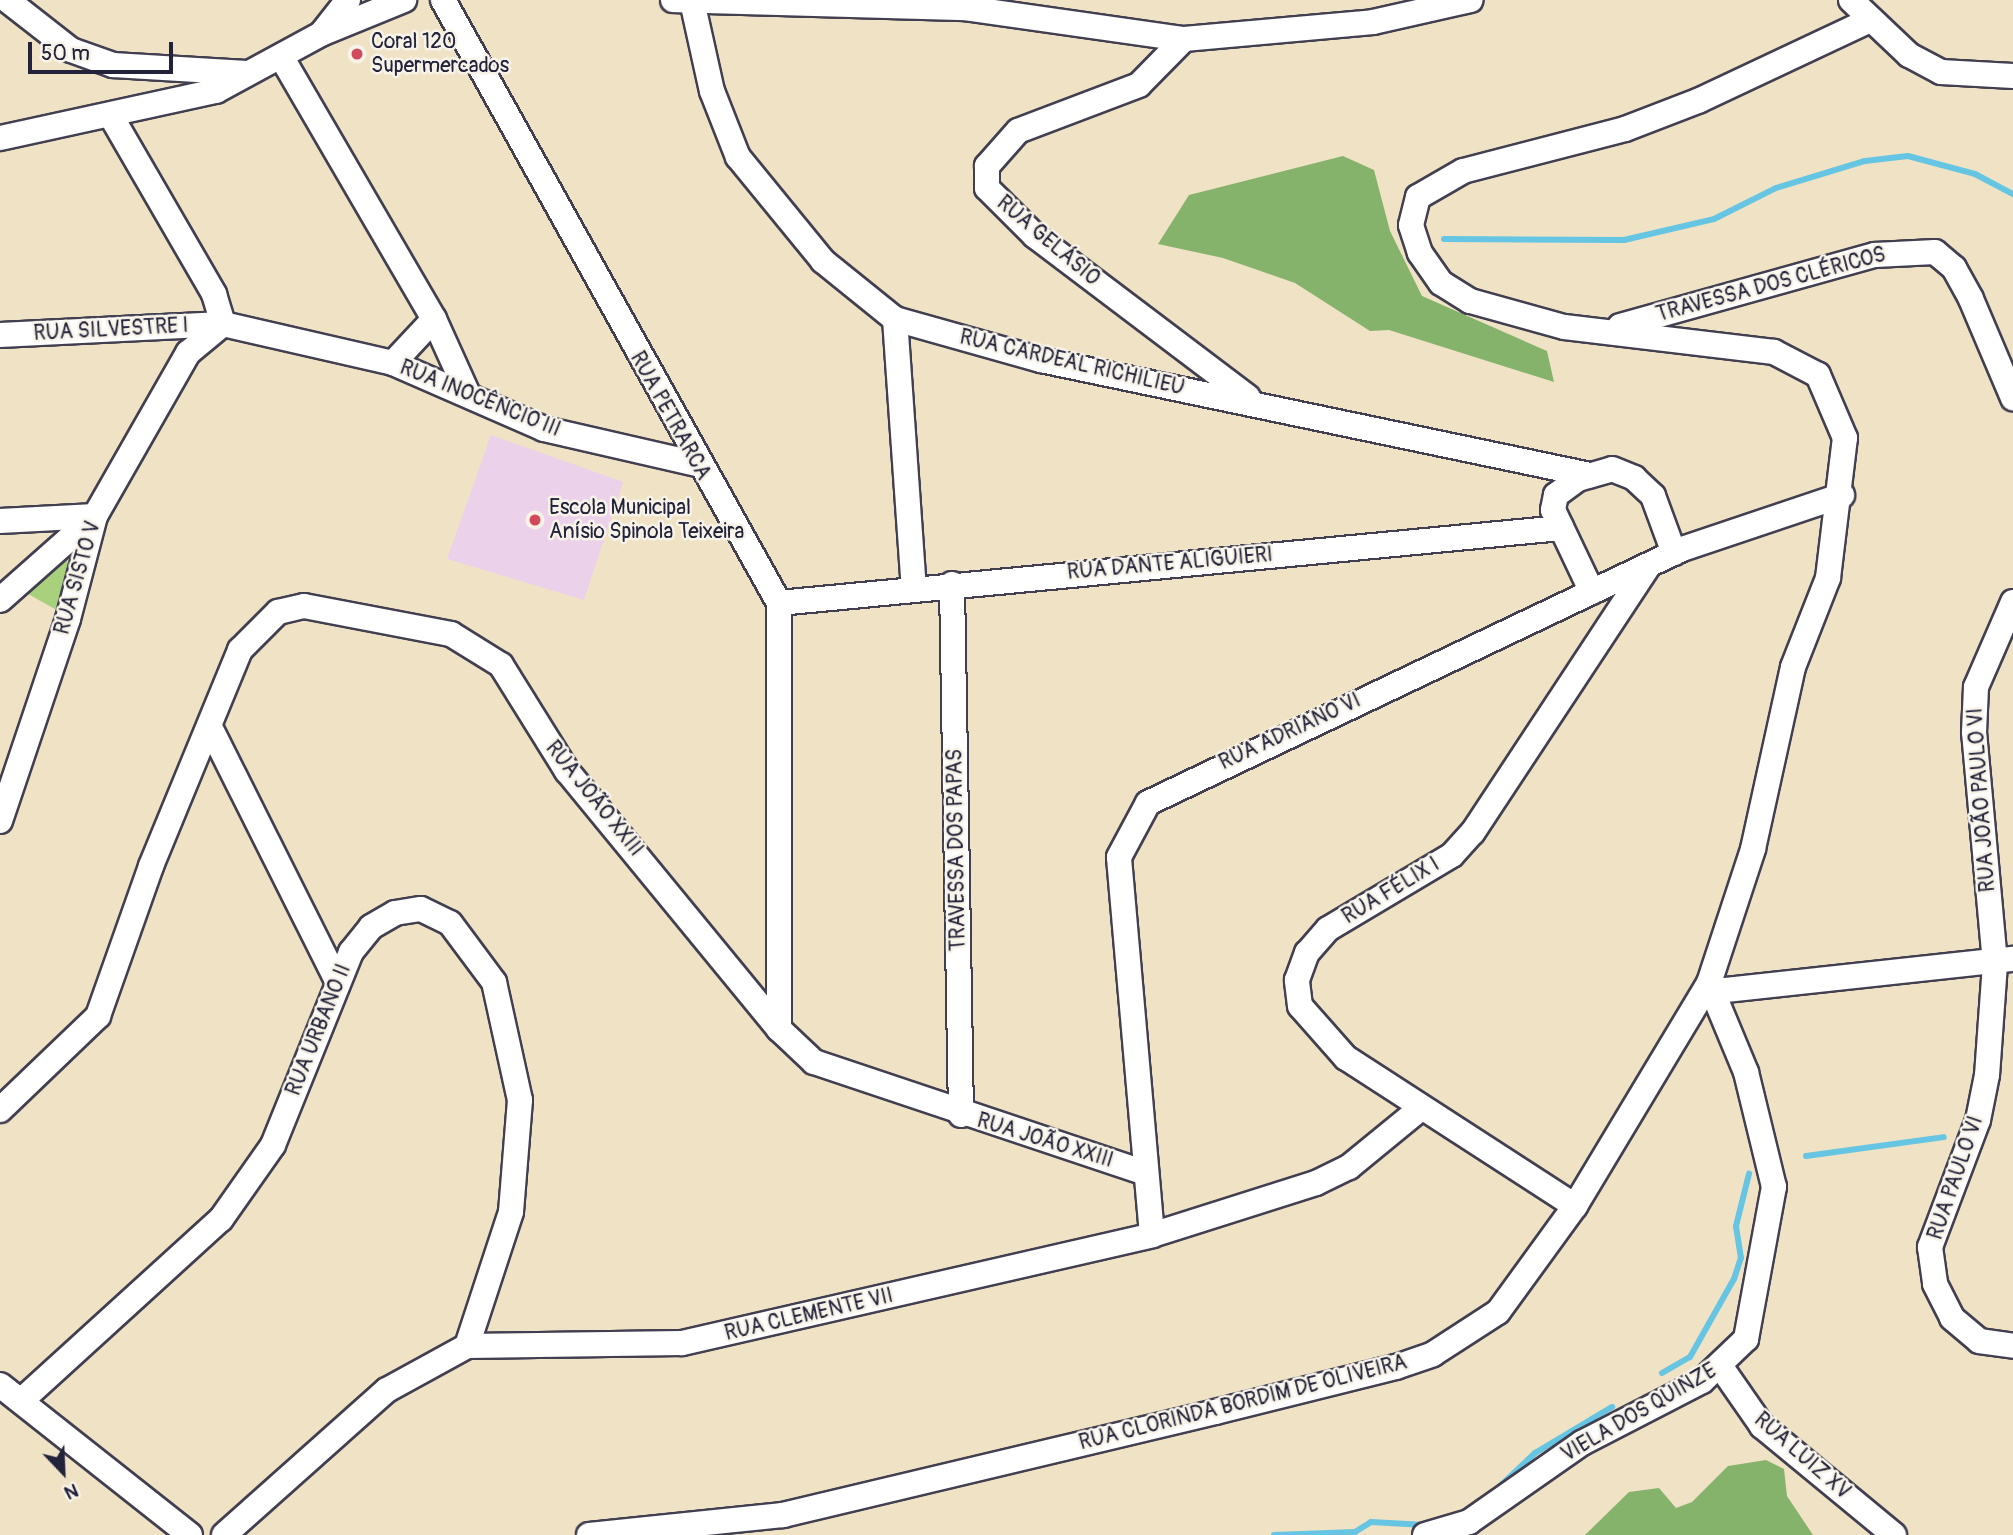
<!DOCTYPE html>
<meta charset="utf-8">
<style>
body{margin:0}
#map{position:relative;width:2013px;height:1535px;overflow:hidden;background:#f0e2c5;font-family:Pangolin,sans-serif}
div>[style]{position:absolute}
.built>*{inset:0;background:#ecd1ea}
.green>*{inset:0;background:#a9d17d}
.forest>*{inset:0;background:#86b36c}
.stream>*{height:6px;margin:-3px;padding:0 3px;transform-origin:3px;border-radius:3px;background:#65c5e3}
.roads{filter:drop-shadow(2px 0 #413f50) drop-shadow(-2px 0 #413f50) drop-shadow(0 2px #413f50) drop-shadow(0 -2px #413f50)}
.minor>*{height:24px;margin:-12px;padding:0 12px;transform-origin:12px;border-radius:12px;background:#fff}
.dots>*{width:19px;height:19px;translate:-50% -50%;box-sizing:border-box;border:4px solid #f7f3e8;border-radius:50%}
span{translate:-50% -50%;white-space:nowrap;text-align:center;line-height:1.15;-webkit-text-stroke:5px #f7f3e8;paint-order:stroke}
.poi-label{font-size:21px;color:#22223b}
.left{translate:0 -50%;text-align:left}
.street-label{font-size:21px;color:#22223b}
.north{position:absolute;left:28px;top:1437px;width:70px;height:70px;-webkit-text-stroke:5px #f7f3e8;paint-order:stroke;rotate:157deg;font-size:19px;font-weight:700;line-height:28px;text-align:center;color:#22223b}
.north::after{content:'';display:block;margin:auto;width:24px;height:32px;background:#22223b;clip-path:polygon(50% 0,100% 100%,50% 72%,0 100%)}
.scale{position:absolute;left:28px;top:42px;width:145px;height:32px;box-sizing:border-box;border:4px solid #22223b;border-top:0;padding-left:9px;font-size:21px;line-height:24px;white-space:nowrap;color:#22223b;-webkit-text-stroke:5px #f7f3e8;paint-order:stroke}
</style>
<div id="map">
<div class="built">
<i style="clip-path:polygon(491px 435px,623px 482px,584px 600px,447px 559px)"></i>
</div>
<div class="green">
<i style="clip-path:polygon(67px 560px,71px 575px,62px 613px,21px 590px)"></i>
</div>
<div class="forest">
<i style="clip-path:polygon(1343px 156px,1374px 170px,1390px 231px,1422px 296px,1547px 351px,1554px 382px,1389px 330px,1370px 331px,1295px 283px,1223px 258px,1158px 244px,1189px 195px)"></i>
<i style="clip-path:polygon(1766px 1460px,1784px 1469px,1787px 1496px,1813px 1535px,1585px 1535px,1629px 1492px,1659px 1488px,1676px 1508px,1692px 1502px,1728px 1466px)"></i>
</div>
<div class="stream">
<i style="left:1444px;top:239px;width:180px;rotate:0.3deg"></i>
<i style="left:1624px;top:240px;width:92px;rotate:-13.1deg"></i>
<i style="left:1714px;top:219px;width:69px;rotate:-26.6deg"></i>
<i style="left:1776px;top:188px;width:93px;rotate:-16.9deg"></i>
<i style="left:1865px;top:161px;width:43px;rotate:-6.6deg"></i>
<i style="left:1908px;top:156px;width:69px;rotate:15deg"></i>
<i style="left:1975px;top:174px;width:43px;rotate:27.8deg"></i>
<i style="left:1806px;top:1156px;width:139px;rotate:-7.8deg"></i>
<i style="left:1662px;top:1373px;width:32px;rotate:-30deg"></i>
<i style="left:1690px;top:1357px;width:90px;rotate:-60.6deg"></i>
<i style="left:1734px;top:1279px;width:22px;rotate:-72deg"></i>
<i style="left:1741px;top:1258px;width:32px;rotate:-99deg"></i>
<i style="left:1736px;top:1226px;width:54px;rotate:-76deg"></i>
<i style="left:1498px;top:1488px;width:51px;rotate:-43.4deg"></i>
<i style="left:1535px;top:1453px;width:90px;rotate:-30.9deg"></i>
<i style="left:1274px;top:1535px;width:81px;rotate:-2.1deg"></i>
<i style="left:1355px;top:1532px;width:19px;rotate:-32deg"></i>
<i style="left:1371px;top:1522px;width:54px;rotate:3.2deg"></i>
</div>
<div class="roads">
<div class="minor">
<i style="left:7px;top:0;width:81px;rotate:38deg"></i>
<i style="left:71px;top:50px;width:45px;rotate:19.7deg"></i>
<i style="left:113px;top:65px;width:134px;rotate:3.4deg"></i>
<i style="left:443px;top:0;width:690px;rotate:60.87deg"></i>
<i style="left:779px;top:603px;width:426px;rotate:90deg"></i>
<i style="left:673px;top:0;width:292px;rotate:1.6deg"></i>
<i style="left:965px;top:8px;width:221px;rotate:8.1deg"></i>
<i style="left:1184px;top:39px;width:190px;rotate:-5.1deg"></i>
<i style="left:1373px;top:22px;width:100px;rotate:-12.7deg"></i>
<i style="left:1851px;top:0;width:80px;rotate:43.5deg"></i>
<i style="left:1909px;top:55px;width:36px;rotate:28deg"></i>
<i style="left:1941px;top:72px;width:72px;rotate:3.2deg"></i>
<i style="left:692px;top:1px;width:92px;rotate:77.5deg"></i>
<i style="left:712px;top:91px;width:71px;rotate:68.5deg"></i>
<i style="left:738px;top:157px;width:134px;rotate:50.7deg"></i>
<i style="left:823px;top:261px;width:92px;rotate:38.9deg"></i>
<i style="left:895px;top:319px;width:152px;rotate:15.7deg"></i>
<i style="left:1041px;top:360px;width:561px;rotate:11.83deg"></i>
<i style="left:322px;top:33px;width:42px;rotate:-51.8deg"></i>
<i style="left:1184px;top:39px;width:64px;rotate:134.4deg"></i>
<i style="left:1139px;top:85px;width:129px;rotate:159.2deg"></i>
<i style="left:1018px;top:131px;width:47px;rotate:131.5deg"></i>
<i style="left:987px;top:166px;width:22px;rotate:90deg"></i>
<i style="left:987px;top:188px;width:68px;rotate:45deg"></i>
<i style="left:1035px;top:236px;width:267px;rotate:37.1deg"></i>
<i style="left:282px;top:58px;width:302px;rotate:59.8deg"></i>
<i style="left:434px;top:319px;width:80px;rotate:65.7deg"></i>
<i style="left:111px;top:116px;width:206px;rotate:59.9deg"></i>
<i style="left:214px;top:294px;width:31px;rotate:73deg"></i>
<i style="left:0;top:138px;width:221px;rotate:-12.3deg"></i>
<i style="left:216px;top:91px;width:119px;rotate:-28.5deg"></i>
<i style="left:321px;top:34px;width:90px;rotate:-22.3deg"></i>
<i style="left:895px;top:319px;width:270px;rotate:86deg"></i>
<i style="left:1620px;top:326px;width:265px;rotate:-15.6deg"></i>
<i style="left:1875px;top:255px;width:60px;rotate:-2.9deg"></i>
<i style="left:1935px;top:252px;width:25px;rotate:40deg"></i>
<i style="left:1954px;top:268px;width:35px;rotate:61deg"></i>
<i style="left:1971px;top:299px;width:108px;rotate:67deg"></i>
<i style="left:0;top:335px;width:223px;rotate:-2.8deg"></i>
<i style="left:223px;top:324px;width:174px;rotate:12.9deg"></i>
<i style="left:393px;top:363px;width:165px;rotate:23.6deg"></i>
<i style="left:544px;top:429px;width:157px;rotate:12.9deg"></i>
<i style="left:393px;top:363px;width:60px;rotate:-47deg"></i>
<i style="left:0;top:521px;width:95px;rotate:-3deg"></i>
<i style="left:952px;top:584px;width:531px;rotate:89.03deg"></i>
<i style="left:1592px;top:592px;width:91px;rotate:-115.4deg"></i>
<i style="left:1553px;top:510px;width:15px;rotate:-79deg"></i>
<i style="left:1556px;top:495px;width:27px;rotate:-36deg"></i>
<i style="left:1578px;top:479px;width:35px;rotate:-16deg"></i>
<i style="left:1612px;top:469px;width:24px;rotate:22deg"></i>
<i style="left:1634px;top:478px;width:26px;rotate:43deg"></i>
<i style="left:1653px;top:496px;width:61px;rotate:69.8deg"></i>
<i style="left:0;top:600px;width:127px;rotate:-41.5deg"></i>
<i style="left:2013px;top:602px;width:93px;rotate:113.5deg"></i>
<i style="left:1976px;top:687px;width:45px;rotate:92.5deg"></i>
<i style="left:1974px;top:732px;width:233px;rotate:84.8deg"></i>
<i style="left:1995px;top:964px;width:111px;rotate:94.1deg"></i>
<i style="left:1987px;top:1075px;width:46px;rotate:101.3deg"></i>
<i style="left:1978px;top:1120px;width:136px;rotate:110.7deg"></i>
<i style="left:1930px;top:1247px;width:37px;rotate:82deg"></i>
<i style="left:1935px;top:1284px;width:38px;rotate:63deg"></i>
<i style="left:1952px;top:1318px;width:35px;rotate:40deg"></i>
<i style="left:1979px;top:1341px;width:34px;rotate:8deg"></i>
<i style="left:779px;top:603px;width:786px;rotate:-5.48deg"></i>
<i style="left:210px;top:727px;width:282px;rotate:63.4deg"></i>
<i style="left:0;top:821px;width:213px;rotate:-71.4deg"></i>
<i style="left:68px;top:619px;width:106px;rotate:-75.3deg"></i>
<i style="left:95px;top:516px;width:188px;rotate:-60.3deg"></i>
<i style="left:188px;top:353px;width:45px;rotate:-39.6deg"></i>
<i style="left:1717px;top:991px;width:298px;rotate:-6.2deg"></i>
<i style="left:0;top:1110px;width:136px;rotate:-43.8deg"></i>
<i style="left:98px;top:1016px;width:159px;rotate:-70.5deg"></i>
<i style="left:151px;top:866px;width:234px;rotate:-67.6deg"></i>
<i style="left:240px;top:650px;width:54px;rotate:-45deg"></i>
<i style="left:278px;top:612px;width:27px;rotate:-13deg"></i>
<i style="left:304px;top:606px;width:150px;rotate:10.8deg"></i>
<i style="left:451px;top:634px;width:59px;rotate:31.8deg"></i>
<i style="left:501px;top:665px;width:125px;rotate:58.1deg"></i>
<i style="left:567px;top:771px;width:334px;rotate:50.6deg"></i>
<i style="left:779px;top:1029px;width:48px;rotate:43.3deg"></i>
<i style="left:814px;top:1062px;width:346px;rotate:18.5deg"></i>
<i style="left:1575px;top:1206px;width:273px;rotate:-147.1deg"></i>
<i style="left:1346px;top:1058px;width:69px;rotate:-131.5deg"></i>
<i style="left:1300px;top:1006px;width:26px;rotate:-97deg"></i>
<i style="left:1297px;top:980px;width:29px;rotate:-70deg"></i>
<i style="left:1307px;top:953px;width:32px;rotate:-49deg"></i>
<i style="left:1328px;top:929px;width:144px;rotate:-30.8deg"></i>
<i style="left:1452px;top:855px;width:31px;rotate:-48deg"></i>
<i style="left:1473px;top:832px;width:316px;rotate:-56.6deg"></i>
<i style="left:1152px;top:1235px;width:379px;rotate:-95deg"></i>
<i style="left:1119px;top:857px;width:61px;rotate:-61.8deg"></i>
<i style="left:1148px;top:803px;width:591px;rotate:-25.44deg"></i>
<i style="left:1682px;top:549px;width:169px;rotate:-18.6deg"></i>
<i style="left:1721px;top:1367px;width:72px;rotate:55.2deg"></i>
<i style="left:1762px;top:1426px;width:171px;rotate:39.5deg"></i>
<i style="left:0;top:1385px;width:242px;rotate:38.3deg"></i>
<i style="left:22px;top:1400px;width:269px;rotate:-42.3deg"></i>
<i style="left:221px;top:1219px;width:90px;rotate:-54.9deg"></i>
<i style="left:273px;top:1145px;width:208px;rotate:-68deg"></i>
<i style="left:351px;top:952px;width:32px;rotate:-51deg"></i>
<i style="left:371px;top:927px;width:28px;rotate:-30deg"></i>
<i style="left:395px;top:913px;width:26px;rotate:-9deg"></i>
<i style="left:421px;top:909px;width:32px;rotate:26deg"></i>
<i style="left:450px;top:923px;width:74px;rotate:53.3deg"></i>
<i style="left:494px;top:982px;width:121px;rotate:77.6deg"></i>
<i style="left:520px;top:1100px;width:112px;rotate:94.6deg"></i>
<i style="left:511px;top:1212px;width:141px;rotate:108.2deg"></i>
<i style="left:224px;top:1535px;width:218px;rotate:-41.7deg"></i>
<i style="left:387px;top:1390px;width:91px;rotate:-28.8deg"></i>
<i style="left:467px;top:1346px;width:215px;rotate:-0.8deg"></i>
<i style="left:682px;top:1343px;width:482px;rotate:-12.9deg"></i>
<i style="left:1152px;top:1235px;width:172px;rotate:-17.6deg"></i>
<i style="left:1316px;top:1183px;width:37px;rotate:-26deg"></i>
<i style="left:1349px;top:1167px;width:93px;rotate:-39.3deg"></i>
<i style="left:589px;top:1535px;width:195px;rotate:-5.9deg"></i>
<i style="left:783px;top:1515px;width:444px;rotate:-13.4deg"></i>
<i style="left:1215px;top:1412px;width:187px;rotate:-14deg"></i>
<i style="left:1396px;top:1367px;width:39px;rotate:-19deg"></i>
<i style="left:1433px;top:1354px;width:77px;rotate:-32.9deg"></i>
<i style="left:1498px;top:1312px;width:131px;rotate:-54deg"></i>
<i style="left:1575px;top:1206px;width:260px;rotate:-59deg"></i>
<i style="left:1709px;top:983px;width:141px;rotate:-71.8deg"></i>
<i style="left:1753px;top:849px;width:186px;rotate:-77.6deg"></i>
<i style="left:1793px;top:667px;width:96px;rotate:-68.5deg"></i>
<i style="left:1828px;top:578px;width:141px;rotate:-83.1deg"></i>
<i style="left:1845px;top:438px;width:69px;rotate:-113.2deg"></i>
<i style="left:1818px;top:375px;width:50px;rotate:-152.4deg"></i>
<i style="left:1774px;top:352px;width:211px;rotate:-173.2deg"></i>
<i style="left:1564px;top:327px;width:98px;rotate:-164.5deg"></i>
<i style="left:1470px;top:301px;width:34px;rotate:-148deg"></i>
<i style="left:1441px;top:283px;width:37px;rotate:-125deg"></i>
<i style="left:1420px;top:253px;width:29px;rotate:-108deg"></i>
<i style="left:1411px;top:225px;width:29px;rotate:-76deg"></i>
<i style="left:1418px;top:197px;width:52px;rotate:-30deg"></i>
<i style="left:1463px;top:171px;width:167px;rotate:-14.5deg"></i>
<i style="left:1625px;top:129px;width:80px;rotate:-21.1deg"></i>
<i style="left:1700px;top:100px;width:188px;rotate:-25.2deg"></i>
<i style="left:1425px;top:1535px;width:46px;rotate:-16.5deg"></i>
<i style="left:1469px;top:1522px;width:138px;rotate:-35deg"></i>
<i style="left:1582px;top:1443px;width:135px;rotate:-27.3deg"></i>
<i style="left:1702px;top:1381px;width:61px;rotate:-43.7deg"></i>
<i style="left:1746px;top:1339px;width:155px;rotate:-79.6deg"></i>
<i style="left:1774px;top:1187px;width:118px;rotate:-103.7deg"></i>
<i style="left:1746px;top:1072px;width:96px;rotate:-112.6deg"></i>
</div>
</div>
<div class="dots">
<i style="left:357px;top:54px;background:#d1495b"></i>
<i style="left:535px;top:520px;background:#d1495b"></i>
</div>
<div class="poi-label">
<span class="left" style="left:371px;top:54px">Coral 120<br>Supermercados</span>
<span class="left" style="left:549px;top:520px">Escola Municipal<br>Anísio Spinola Teixeira</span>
</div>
<div class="street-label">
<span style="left:1048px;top:241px;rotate:40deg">RUA GELÁSIO</span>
<span style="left:1771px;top:285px;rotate:-15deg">TRAVESSA DOS CLÉRICOS</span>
<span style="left:111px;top:330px;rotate:-3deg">RUA SILVESTRE I</span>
<span style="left:1072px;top:363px;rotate:13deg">RUA CARDEAL RICHILIEU</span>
<span style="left:480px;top:399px;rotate:22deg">RUA INOCÊNCIO III</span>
<span style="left:670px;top:416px;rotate:61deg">RUA PETRARCA</span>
<span style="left:1170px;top:564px;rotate:-5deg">RUA DANTE ALIGUIERI</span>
<span style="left:78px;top:578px;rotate:-74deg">RUA SISTO V</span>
<span style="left:1290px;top:732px;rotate:-25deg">RUA ADRIANO VI</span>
<span style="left:594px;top:799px;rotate:51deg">RUA JOÃO XXIII</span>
<span style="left:1982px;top:800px;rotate:-94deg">RUA JOÃO PAULO VI</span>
<span style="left:957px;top:850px;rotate:-91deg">TRAVESSA DOS PAPAS</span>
<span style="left:1391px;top:891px;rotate:-31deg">RUA FÉLIX I</span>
<span style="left:319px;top:1030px;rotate:-68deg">RUA URBANO II</span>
<span style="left:1045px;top:1141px;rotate:17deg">RUA JOÃO XXIII</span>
<span style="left:1956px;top:1178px;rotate:-71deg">RUA PAULO VI</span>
<span style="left:809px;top:1315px;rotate:-13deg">RUA CLEMENTE VII</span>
<span style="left:1243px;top:1403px;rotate:-14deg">RUA CLORINDA BORDIM DE OLIVEIRA</span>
<span style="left:1639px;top:1413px;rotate:-30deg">VIELA DOS QUINZE</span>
<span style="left:1802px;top:1456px;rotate:41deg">RUA LUIZ XV</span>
</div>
<div class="north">N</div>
<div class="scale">50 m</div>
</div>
